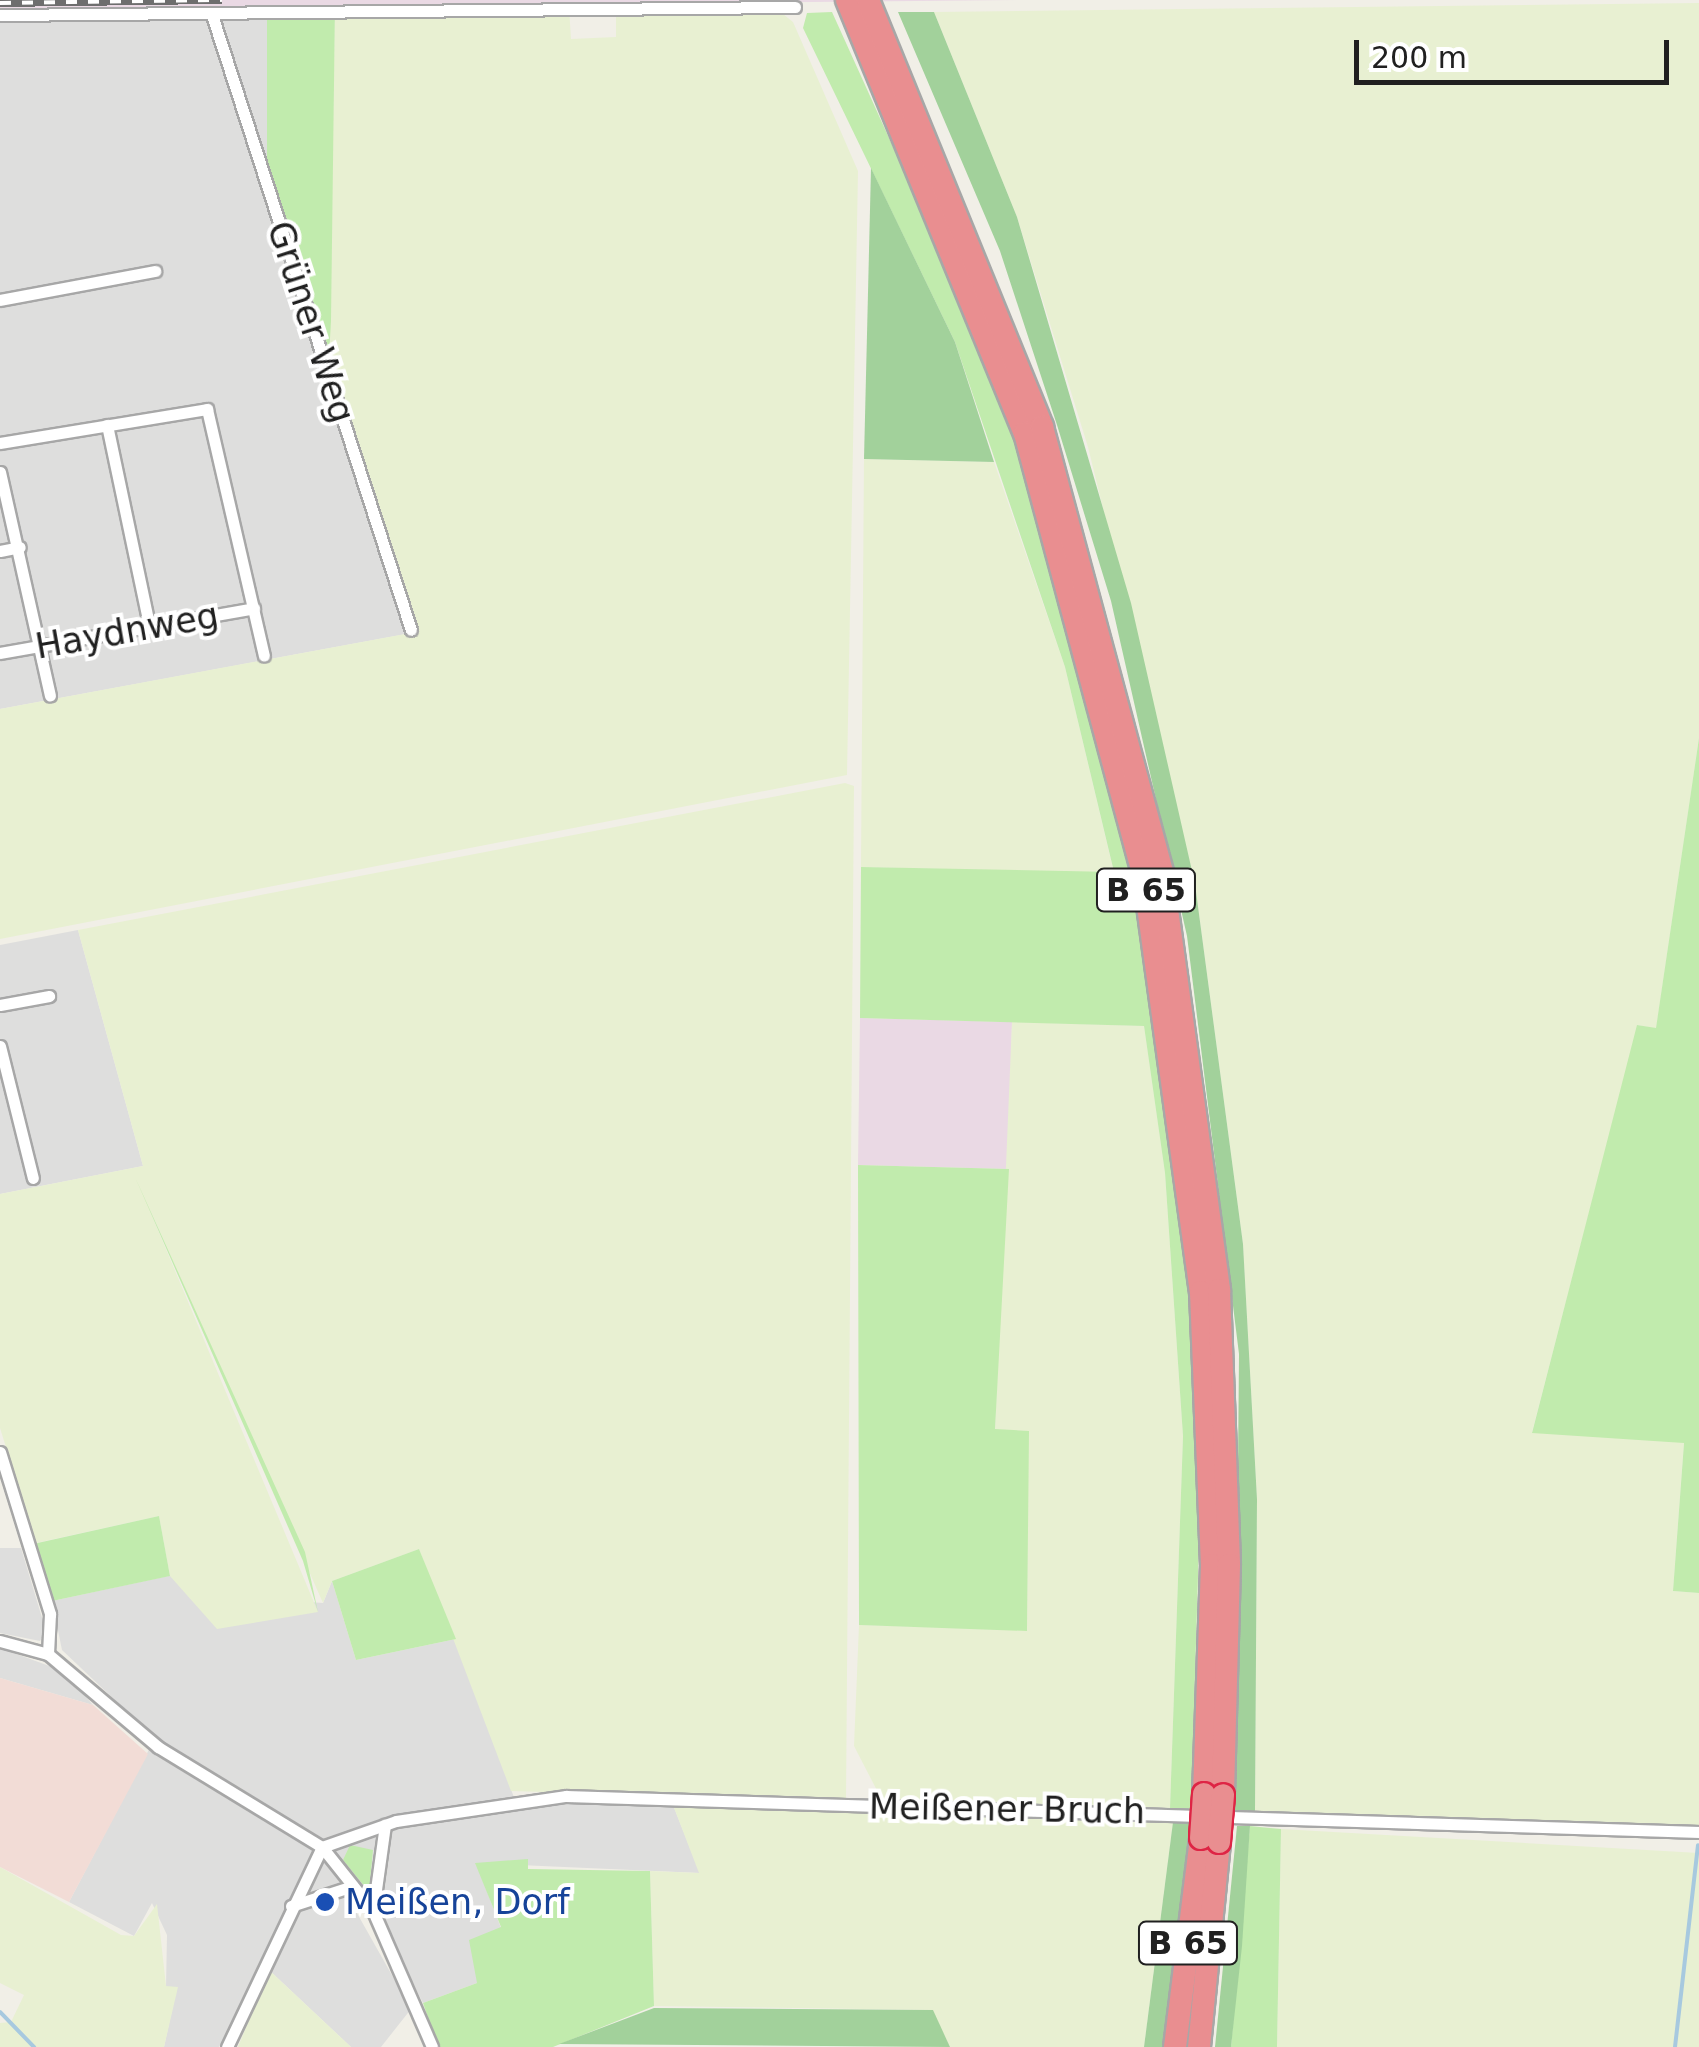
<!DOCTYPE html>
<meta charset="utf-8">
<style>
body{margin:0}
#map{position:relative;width:1699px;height:2047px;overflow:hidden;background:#f1efe7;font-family:"DejaVu Sans",sans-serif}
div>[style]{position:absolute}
.residential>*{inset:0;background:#dededd}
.commercial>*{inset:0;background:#f2dcd6}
.industrial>*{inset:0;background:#ead9e4}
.farmland>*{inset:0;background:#e8f0d2}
.grass>*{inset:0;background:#c1ebad}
.forest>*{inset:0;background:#a2d19b}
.stream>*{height:4px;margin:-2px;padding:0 2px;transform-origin:2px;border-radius:2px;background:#a7c9df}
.roads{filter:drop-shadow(2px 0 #a7a7a7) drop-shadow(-2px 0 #a7a7a7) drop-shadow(0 2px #a7a7a7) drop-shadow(0 -2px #a7a7a7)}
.street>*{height:11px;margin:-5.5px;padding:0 5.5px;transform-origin:5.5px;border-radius:5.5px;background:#fff}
.highway>*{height:22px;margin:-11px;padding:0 11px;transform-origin:11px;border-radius:11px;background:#e98e90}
.rail>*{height:8px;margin-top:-4px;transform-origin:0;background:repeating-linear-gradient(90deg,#fff 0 11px,#6e6e6e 0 22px);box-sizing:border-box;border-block:2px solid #6e6e6e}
.bridges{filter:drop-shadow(2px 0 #de2545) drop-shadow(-2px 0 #de2545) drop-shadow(0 2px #de2545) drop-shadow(0 -2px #de2545)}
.highway-bridge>*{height:22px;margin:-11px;padding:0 11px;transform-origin:11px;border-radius:11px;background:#e98e90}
.dots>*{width:28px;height:28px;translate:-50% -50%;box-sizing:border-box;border:5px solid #fff;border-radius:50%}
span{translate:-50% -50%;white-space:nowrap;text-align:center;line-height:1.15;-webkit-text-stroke:8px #fff;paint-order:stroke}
.shield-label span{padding:2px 8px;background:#fff;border:2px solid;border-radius:8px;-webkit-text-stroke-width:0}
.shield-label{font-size:32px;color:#202020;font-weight:700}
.street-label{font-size:35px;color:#202020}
.transit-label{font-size:35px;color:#164399}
.left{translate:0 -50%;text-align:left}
.scale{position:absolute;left:1354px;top:40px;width:315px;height:45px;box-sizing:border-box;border:5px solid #202020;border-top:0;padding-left:12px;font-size:30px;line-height:35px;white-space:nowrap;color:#202020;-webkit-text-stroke:8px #fff;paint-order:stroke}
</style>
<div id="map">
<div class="residential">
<i style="clip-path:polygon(267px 6px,267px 161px,417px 632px,0 709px,0 10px)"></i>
<i style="clip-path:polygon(78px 930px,143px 1166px,0 1194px,0 945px)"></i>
<i style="clip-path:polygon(0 1548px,21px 1548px,46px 1631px,40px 1641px,0 1633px)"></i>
<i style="clip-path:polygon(173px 1575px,194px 1593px,323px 1603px,332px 1581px,356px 1660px,456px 1639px,516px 1803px,673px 1805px,700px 1873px,476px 1863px,501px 1928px,477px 1983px,423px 2003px,374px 1907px,349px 1899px,411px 2009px,381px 2047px,351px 2047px,269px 1970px,219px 2047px,164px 2047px,177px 1987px,166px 1987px,167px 1935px,152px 1903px,134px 1936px,69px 1902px,155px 1738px,62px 1650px,52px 1601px)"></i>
<i style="clip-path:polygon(0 1648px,63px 1671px,93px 1705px,0 1678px)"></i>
</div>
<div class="commercial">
<i style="clip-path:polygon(0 1678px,93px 1705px,148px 1754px,69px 1902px,0 1867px)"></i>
</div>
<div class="industrial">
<i style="clip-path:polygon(0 0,1026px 0,0 10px)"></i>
<i style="clip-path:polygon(860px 1018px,1012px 1022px,1009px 1169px,858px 1165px)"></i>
</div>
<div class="farmland">
<i style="clip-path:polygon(1699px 3px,1699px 738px,1656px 1029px,1638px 1025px,1532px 1432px,1684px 1442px,1673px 1591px,1699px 1593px,1699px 1826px,1255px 1812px,1257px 1499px,1243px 1244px,1195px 884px,1088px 447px,1017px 217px,934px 12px)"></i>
<i style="clip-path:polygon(335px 5px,569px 7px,571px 39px,616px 37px,616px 7px,778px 10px,793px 22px,858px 171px,847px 775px,0 939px,0 709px,416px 632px,329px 356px)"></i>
<i style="clip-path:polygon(864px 459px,994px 462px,1065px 667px,1114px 873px,861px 867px)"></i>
<i style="clip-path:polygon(845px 783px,854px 786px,846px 1801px,511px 1791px,419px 1549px,332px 1581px,323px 1603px,145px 1199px,318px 1612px,217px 1629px,170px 1576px,159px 1516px,36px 1543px,0 1428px,0 1194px,143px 1166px,78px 930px)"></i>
<i style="clip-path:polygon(1012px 1022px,1144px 1026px,1165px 1173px,1183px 1436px,1170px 1808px,883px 1802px,854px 1746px,859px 1625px,1027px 1630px,1028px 1431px,995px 1430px)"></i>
<i style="clip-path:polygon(673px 1805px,1173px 1822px,1144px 2047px,950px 2047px,932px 2010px,654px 2006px,650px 1871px,699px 1873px)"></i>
<i style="clip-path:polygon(1281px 1829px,1699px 1853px,1699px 2047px,1277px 2047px)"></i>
<i style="clip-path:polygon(0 1867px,121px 1935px,134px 1936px,157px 1904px,166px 1986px,178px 1987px,164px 2047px,0 2047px,0 2023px,11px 2022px,24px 1995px,0 1983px)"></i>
<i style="clip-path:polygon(269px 1970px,351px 2047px,238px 2047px)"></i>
</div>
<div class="grass">
<i style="clip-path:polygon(335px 5px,331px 321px,329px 356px,267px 161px,267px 6px)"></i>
<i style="clip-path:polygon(832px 12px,975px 328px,1032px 491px,1124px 836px,1161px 1037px,1193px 1330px,1200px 1510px,1191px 1809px,1170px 1808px,1183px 1436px,1165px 1173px,1144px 1026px,860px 1018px,861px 867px,1114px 872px,1065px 667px,955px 342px,803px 28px,807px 13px)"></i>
<i style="clip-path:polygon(1699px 738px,1699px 1593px,1673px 1591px,1684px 1443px,1532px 1433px,1637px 1025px,1656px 1028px)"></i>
<i style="clip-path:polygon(858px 1165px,1009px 1169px,995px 1429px,1029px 1431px,1027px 1631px,859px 1625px)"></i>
<i style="clip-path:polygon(135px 1177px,305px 1552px,318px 1612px,303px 1561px)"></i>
<i style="clip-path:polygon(159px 1516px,170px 1576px,52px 1601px,33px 1544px)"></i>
<i style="clip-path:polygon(419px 1549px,456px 1639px,356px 1660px,332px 1581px)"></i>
<i style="clip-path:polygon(1250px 1826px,1281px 1829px,1277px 2047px,1231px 2047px)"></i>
<i style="clip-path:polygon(350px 1845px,373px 1850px,369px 1892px,343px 1860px)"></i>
<i style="clip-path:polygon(528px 1859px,528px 1869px,650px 1871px,654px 2006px,553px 2047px,438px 2047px,423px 2003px,477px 1983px,469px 1940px,501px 1927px,475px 1863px)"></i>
</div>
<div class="forest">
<i style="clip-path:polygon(898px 12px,934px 12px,1017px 217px,1131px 603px,1195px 884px,1243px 1244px,1257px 1499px,1255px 1812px,1235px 1811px,1239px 1354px,1187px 936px,1111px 601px,1057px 425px,1000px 251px)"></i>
<i style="clip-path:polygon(871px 168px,955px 342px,994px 462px,864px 459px)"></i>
<i style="clip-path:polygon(1173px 1822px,1191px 1823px,1183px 1924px,1167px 2047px,1144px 2047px)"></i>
<i style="clip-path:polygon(1237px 1826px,1250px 1826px,1242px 1946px,1231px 2047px,1215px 2047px)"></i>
<i style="clip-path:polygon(654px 2008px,933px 2010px,950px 2047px,559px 2044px)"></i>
</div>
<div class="stream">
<i style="left:0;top:2012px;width:49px;rotate:45.8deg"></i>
<i style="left:1675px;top:2047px;width:203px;rotate:-83.5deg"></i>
</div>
<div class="roads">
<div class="street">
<i style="left:0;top:15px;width:795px;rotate:-0.58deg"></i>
<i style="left:212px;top:15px;width:646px;rotate:72.07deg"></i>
<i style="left:0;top:300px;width:158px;rotate:-10.6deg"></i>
<i style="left:107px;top:425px;width:203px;rotate:78.1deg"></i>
<i style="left:0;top:443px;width:210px;rotate:-9.3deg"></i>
<i style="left:207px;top:409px;width:253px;rotate:77deg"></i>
<i style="left:0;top:472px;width:229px;rotate:77.4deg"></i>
<i style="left:0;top:551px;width:20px;rotate:-11deg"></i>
<i style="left:0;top:653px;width:258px;rotate:-10deg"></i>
<i style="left:0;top:1005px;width:50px;rotate:-10.4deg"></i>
<i style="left:0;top:1046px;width:136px;rotate:76deg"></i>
<i style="left:0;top:1452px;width:170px;rotate:72.8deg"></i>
<i style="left:50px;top:1614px;width:40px;rotate:92.9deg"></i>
<i style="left:0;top:1641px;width:50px;rotate:15.2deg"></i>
<i style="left:48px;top:1654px;width:144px;rotate:40.2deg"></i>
<i style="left:158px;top:1747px;width:192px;rotate:31.4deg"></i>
<i style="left:322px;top:1847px;width:82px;rotate:51.4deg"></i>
<i style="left:373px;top:1911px;width:148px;rotate:66.5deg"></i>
<i style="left:322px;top:1847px;width:78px;rotate:-19.4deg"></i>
<i style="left:396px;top:1821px;width:172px;rotate:-8.4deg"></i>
<i style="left:566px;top:1796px;width:1134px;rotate:1.82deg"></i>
<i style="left:291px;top:1906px;width:65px;rotate:-17.9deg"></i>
<i style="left:373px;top:1911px;width:87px;rotate:-82.1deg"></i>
<i style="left:227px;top:2047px;width:221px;rotate:-64.6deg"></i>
</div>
<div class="highway">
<i style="left:847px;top:0;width:468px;rotate:67.7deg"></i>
<i style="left:1025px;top:433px;width:460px;rotate:75deg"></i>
<i style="left:1144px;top:877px;width:419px;rotate:82.2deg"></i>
<i style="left:1201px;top:1292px;width:273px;rotate:87.7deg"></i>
<i style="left:1212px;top:1565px;width:229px;rotate:92deg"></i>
<i style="left:868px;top:0;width:461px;rotate:67.8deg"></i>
<i style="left:1042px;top:427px;width:462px;rotate:74.9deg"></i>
<i style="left:1162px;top:873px;width:421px;rotate:82.2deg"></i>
<i style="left:1219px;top:1290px;width:275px;rotate:87.9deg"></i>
<i style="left:1229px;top:1565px;width:230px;rotate:91.5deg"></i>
<i style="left:1175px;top:2047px;width:211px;rotate:-82.9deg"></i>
<i style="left:1199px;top:2047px;width:206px;rotate:-84.4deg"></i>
</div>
</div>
<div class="rail">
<i style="left:0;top:3px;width:222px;rotate:-0.8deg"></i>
</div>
<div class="bridges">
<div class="highway-bridge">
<i style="left:1201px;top:1838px;width:44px;rotate:-86.1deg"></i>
<i style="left:1219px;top:1842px;width:47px;rotate:-85.1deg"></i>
</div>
</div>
<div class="dots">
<i style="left:325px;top:1902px;background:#1a4fb4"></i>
</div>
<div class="shield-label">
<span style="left:1146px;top:890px">B 65</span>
<span style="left:1188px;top:1943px">B 65</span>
</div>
<div class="street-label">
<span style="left:311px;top:322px;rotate:72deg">Grüner Weg</span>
<span style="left:127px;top:631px;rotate:-10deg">Haydnweg</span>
<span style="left:1007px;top:1809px;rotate:1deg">Meißener Bruch</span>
</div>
<div class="transit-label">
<span class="left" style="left:345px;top:1902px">Meißen, Dorf</span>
</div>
<div class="scale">200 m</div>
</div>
